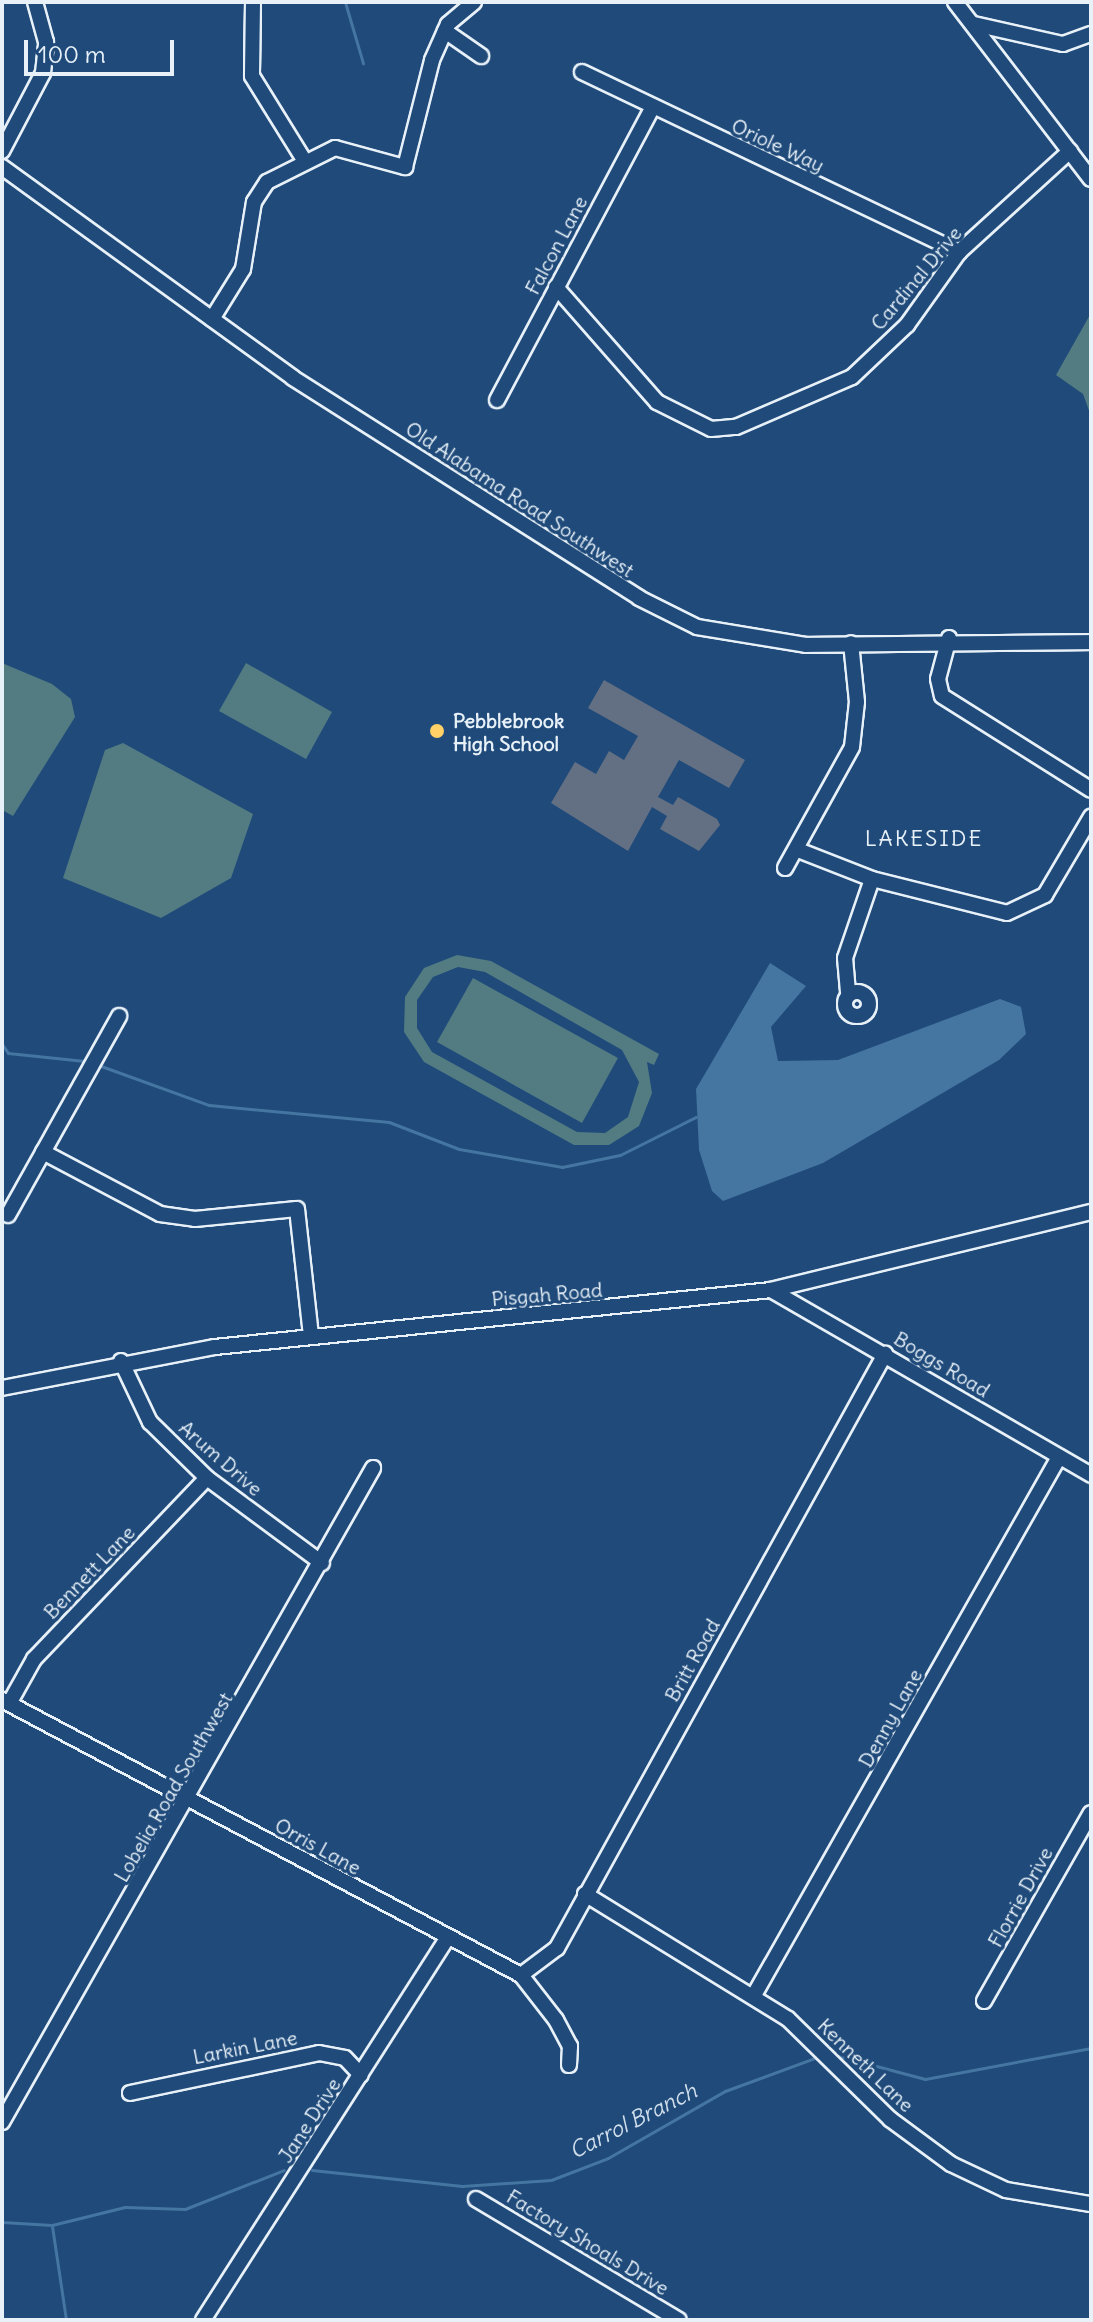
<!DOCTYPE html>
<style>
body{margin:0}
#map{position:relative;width:1093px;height:2322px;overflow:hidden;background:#1f4a7a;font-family:Delius,sans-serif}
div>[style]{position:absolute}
.green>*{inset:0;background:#537b82}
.water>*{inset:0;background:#4575a1}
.stream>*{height:3px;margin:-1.5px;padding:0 1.5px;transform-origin:1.5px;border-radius:1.5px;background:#4575a1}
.building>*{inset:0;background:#637083}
.roads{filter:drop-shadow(2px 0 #e8f1f8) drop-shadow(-2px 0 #e8f1f8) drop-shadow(0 2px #e8f1f8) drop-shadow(0 -2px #e8f1f8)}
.minor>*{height:14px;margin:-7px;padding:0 7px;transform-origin:7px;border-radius:7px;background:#1f4a7a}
.minor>.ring{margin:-7px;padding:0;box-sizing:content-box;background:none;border:14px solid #1f4a7a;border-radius:50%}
.dots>*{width:22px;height:22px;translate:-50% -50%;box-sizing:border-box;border:4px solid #1f4a7a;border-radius:50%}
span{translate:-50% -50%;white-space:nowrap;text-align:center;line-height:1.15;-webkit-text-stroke:7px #1f4a7a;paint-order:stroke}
.street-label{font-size:20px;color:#e8f1f8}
.poi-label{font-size:20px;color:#e8f1f8;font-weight:700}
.left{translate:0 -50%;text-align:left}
.neighbourhood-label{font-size:22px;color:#e8f1f8;letter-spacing:2px}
.water-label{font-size:22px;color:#d0deeb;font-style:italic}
.frame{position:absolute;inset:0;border:4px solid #e8f1f8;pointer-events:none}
.scale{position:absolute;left:24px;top:40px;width:150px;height:36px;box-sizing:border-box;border:4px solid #e8f1f8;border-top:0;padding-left:10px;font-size:24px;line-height:28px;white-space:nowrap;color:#e8f1f8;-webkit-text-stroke:6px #1f4a7a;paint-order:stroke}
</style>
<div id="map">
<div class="green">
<i style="clip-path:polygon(1091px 313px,1091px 416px,1083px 394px,1056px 375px)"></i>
<i style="clip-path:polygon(2px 663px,52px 684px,71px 699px,75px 717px,13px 816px,2px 810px)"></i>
<i style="clip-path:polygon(246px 663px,332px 712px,306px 759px,219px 711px)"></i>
<i style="clip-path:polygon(123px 743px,253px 814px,231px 878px,161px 918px,63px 878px,105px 750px)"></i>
<i style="clip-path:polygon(evenodd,457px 955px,491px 961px,659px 1054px,654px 1065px,647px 1062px,652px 1093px,639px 1126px,609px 1145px,574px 1145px,424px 1062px,404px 1032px,405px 997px,424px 968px,457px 955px,458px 967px,485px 972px,622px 1050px,639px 1082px,628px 1117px,605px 1133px,577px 1132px,432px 1052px,417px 1028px,417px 1000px,433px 977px,458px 967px)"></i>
<i style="clip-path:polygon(473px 978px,618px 1058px,582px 1123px,437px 1042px)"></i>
</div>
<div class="water">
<i style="clip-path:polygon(770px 963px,806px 986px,771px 1027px,778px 1061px,838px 1060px,1000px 999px,1021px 1007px,1026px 1034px,999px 1060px,823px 1163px,723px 1201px,712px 1191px,699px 1150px,696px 1089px)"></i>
</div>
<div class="stream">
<i style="left:345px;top:2px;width:64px;rotate:73.6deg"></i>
<i style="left:2px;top:1044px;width:11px;rotate:56deg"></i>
<i style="left:8px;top:1053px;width:77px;rotate:5.9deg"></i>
<i style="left:101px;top:1066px;width:115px;rotate:19.9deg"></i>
<i style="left:209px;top:1105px;width:181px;rotate:5.4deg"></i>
<i style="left:389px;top:1122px;width:75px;rotate:21.1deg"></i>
<i style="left:459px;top:1149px;width:105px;rotate:9.9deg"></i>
<i style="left:562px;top:1167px;width:59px;rotate:-11.7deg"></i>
<i style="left:620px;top:1155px;width:85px;rotate:-26.6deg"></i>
<i style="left:839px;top:2056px;width:89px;rotate:15deg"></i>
<i style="left:925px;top:2079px;width:169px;rotate:-10.6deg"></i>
<i style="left:312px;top:2170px;width:151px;rotate:6.1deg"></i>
<i style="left:462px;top:2186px;width:89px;rotate:-3.9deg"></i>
<i style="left:551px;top:2180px;width:61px;rotate:-21.1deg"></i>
<i style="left:608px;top:2158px;width:135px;rotate:-29.8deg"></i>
<i style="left:725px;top:2091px;width:101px;rotate:-20.2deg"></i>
<i style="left:2px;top:2222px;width:50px;rotate:3.4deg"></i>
<i style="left:52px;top:2225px;width:75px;rotate:-13.9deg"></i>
<i style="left:125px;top:2207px;width:60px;rotate:1.9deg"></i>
<i style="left:185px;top:2209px;width:106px;rotate:-21.5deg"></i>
<i style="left:52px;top:2226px;width:95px;rotate:81.5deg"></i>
</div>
<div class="building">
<i style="clip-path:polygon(604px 680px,745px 760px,729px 788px,679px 760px,658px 797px,673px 805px,678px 797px,717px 819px,720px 825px,699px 851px,660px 829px,667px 816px,652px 807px,628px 851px,551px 803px,575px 762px,596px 774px,609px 751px,624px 760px,638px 736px,588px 708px)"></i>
</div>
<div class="roads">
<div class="minor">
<i style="left:253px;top:2px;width:74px;rotate:90.8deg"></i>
<i style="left:252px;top:76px;width:99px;rotate:58.2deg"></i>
<i style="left:955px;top:2px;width:223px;rotate:52.5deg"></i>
<i style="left:974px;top:24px;width:91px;rotate:12.7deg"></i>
<i style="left:1063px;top:44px;width:30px;rotate:-20deg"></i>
<i style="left:445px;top:31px;width:44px;rotate:34.8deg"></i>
<i style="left:582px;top:72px;width:418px;rotate:25.5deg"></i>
<i style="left:2px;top:151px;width:88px;rotate:-62.3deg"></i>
<i style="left:43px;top:73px;width:31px;rotate:-84deg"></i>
<i style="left:46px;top:42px;width:41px;rotate:-105.4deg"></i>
<i style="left:2px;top:167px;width:359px;rotate:35.9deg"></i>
<i style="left:293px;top:378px;width:410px;rotate:32.4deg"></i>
<i style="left:639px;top:598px;width:65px;rotate:26.6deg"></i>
<i style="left:697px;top:627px;width:110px;rotate:9.4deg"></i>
<i style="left:806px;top:645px;width:285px;rotate:-0.6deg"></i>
<i style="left:556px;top:287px;width:153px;rotate:48.7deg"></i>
<i style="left:657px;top:402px;width:60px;rotate:26.6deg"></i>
<i style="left:711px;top:429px;width:25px;rotate:-5deg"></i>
<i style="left:736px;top:427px;width:126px;rotate:-23.3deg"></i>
<i style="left:852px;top:377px;width:76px;rotate:-43.4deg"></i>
<i style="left:907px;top:325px;width:90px;rotate:-54.5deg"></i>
<i style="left:959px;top:252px;width:150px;rotate:-42.3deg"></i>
<i style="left:212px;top:319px;width:59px;rotate:-58.2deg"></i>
<i style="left:243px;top:269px;width:68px;rotate:-80.7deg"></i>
<i style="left:254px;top:202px;width:24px;rotate:-57deg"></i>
<i style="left:267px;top:182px;width:76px;rotate:-26.6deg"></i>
<i style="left:335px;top:148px;width:73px;rotate:15.2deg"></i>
<i style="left:405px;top:167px;width:110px;rotate:-75.8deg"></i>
<i style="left:432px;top:60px;width:39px;rotate:-66deg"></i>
<i style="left:448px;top:24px;width:34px;rotate:-40deg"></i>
<i style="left:497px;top:400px;width:331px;rotate:-62deg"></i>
<i style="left:949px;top:638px;width:42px;rotate:105deg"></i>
<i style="left:938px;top:679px;width:17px;rotate:77deg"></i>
<i style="left:942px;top:696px;width:176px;rotate:32.2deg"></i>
<i style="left:798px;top:850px;width:79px;rotate:21.4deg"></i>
<i style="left:872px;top:879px;width:139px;rotate:14.1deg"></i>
<i style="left:1007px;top:913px;width:42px;rotate:-25.3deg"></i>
<i style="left:1045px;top:895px;width:91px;rotate:-59.5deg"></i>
<i style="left:785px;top:868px;width:138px;rotate:-61deg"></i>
<i style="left:852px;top:747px;width:45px;rotate:-83.7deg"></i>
<i style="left:857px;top:702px;width:59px;rotate:-95.8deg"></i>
<i style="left:848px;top:992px;width:34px;rotate:-95deg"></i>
<i style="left:845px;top:958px;width:83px;rotate:-71.1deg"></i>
<i class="ring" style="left:845px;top:992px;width:10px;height:10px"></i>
<i style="left:43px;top:1152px;width:132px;rotate:27.9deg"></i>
<i style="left:160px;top:1214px;width:35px;rotate:8deg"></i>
<i style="left:195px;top:1219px;width:102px;rotate:-5.6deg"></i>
<i style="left:297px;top:1209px;width:128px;rotate:83.7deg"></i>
<i style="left:8px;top:1215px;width:228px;rotate:-60.8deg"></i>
<i style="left:771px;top:1290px;width:370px;rotate:30deg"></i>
<i style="left:121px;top:1361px;width:68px;rotate:64.6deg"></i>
<i style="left:150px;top:1422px;width:80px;rotate:44.5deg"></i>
<i style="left:207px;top:1478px;width:143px;rotate:36.5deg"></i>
<i style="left:2px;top:1388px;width:217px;rotate:-10.9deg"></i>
<i style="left:215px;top:1347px;width:559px;rotate:-5.85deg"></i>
<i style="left:771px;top:1290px;width:329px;rotate:-13.7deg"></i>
<i style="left:2px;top:1700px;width:587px;rotate:27.92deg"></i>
<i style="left:521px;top:1975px;width:57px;rotate:52.1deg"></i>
<i style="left:556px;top:2020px;width:30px;rotate:62deg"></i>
<i style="left:570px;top:2046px;width:19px;rotate:93deg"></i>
<i style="left:10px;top:1702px;width:49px;rotate:-60.8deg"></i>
<i style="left:34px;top:1659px;width:250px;rotate:-46.3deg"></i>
<i style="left:585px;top:1894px;width:238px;rotate:31.6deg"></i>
<i style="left:788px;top:2019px;width:143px;rotate:44.4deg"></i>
<i style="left:890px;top:2119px;width:76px;rotate:36.4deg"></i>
<i style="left:951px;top:2164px;width:61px;rotate:25.3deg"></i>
<i style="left:1006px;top:2190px;width:86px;rotate:9.4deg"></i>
<i style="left:521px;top:1975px;width:45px;rotate:-36.9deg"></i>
<i style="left:557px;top:1948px;width:679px;rotate:-61.09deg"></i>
<i style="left:753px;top:1997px;width:621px;rotate:-60.46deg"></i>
<i style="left:984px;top:2001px;width:216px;rotate:-60.4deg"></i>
<i style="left:130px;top:2093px;width:193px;rotate:-11.9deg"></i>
<i style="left:319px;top:2053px;width:26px;rotate:11deg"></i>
<i style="left:345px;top:2058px;width:23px;rotate:47deg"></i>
<i style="left:2px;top:2122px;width:752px;rotate:-60.43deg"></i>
<i style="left:476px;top:2199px;width:236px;rotate:30.8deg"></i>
<i style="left:203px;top:2320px;width:451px;rotate:-57.4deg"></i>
</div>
</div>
<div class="dots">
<i style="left:437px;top:731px;background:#ffd166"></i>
</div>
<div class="street-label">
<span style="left:778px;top:145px;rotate:25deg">Oriole Way</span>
<span style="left:556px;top:245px;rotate:-62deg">Falcon Lane</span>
<span style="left:916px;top:278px;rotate:-50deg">Cardinal Drive</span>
<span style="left:520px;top:499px;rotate:33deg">Old Alabama Road Southwest</span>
<span style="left:547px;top:1294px;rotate:-5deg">Pisgah Road</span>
<span style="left:942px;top:1364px;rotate:31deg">Boggs Road</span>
<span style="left:221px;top:1458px;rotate:41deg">Arum Drive</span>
<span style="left:89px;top:1572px;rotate:-46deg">Bennett Lane</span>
<span style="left:692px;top:1660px;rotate:-61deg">Britt Road</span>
<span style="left:890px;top:1718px;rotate:-61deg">Denny Lane</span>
<span style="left:173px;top:1787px;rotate:-60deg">Lobelia Road Southwest</span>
<span style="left:318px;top:1846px;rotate:29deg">Orris Lane</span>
<span style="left:1020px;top:1897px;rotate:-61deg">Florrie Drive</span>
<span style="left:245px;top:2047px;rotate:-11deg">Larkin Lane</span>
<span style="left:866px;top:2065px;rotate:44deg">Kenneth Lane</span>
<span style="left:309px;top:2120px;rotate:-57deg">Jane Drive</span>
<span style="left:588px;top:2242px;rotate:31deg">Factory Shoals Drive</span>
</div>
<div class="poi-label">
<span class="left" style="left:453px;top:732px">Pebblebrook<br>High School</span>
</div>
<div class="neighbourhood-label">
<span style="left:924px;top:839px">LAKESIDE</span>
</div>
<div class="water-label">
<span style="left:633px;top:2121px;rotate:-27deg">Carrol Branch</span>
</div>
<div class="frame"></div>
<div class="scale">100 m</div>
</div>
